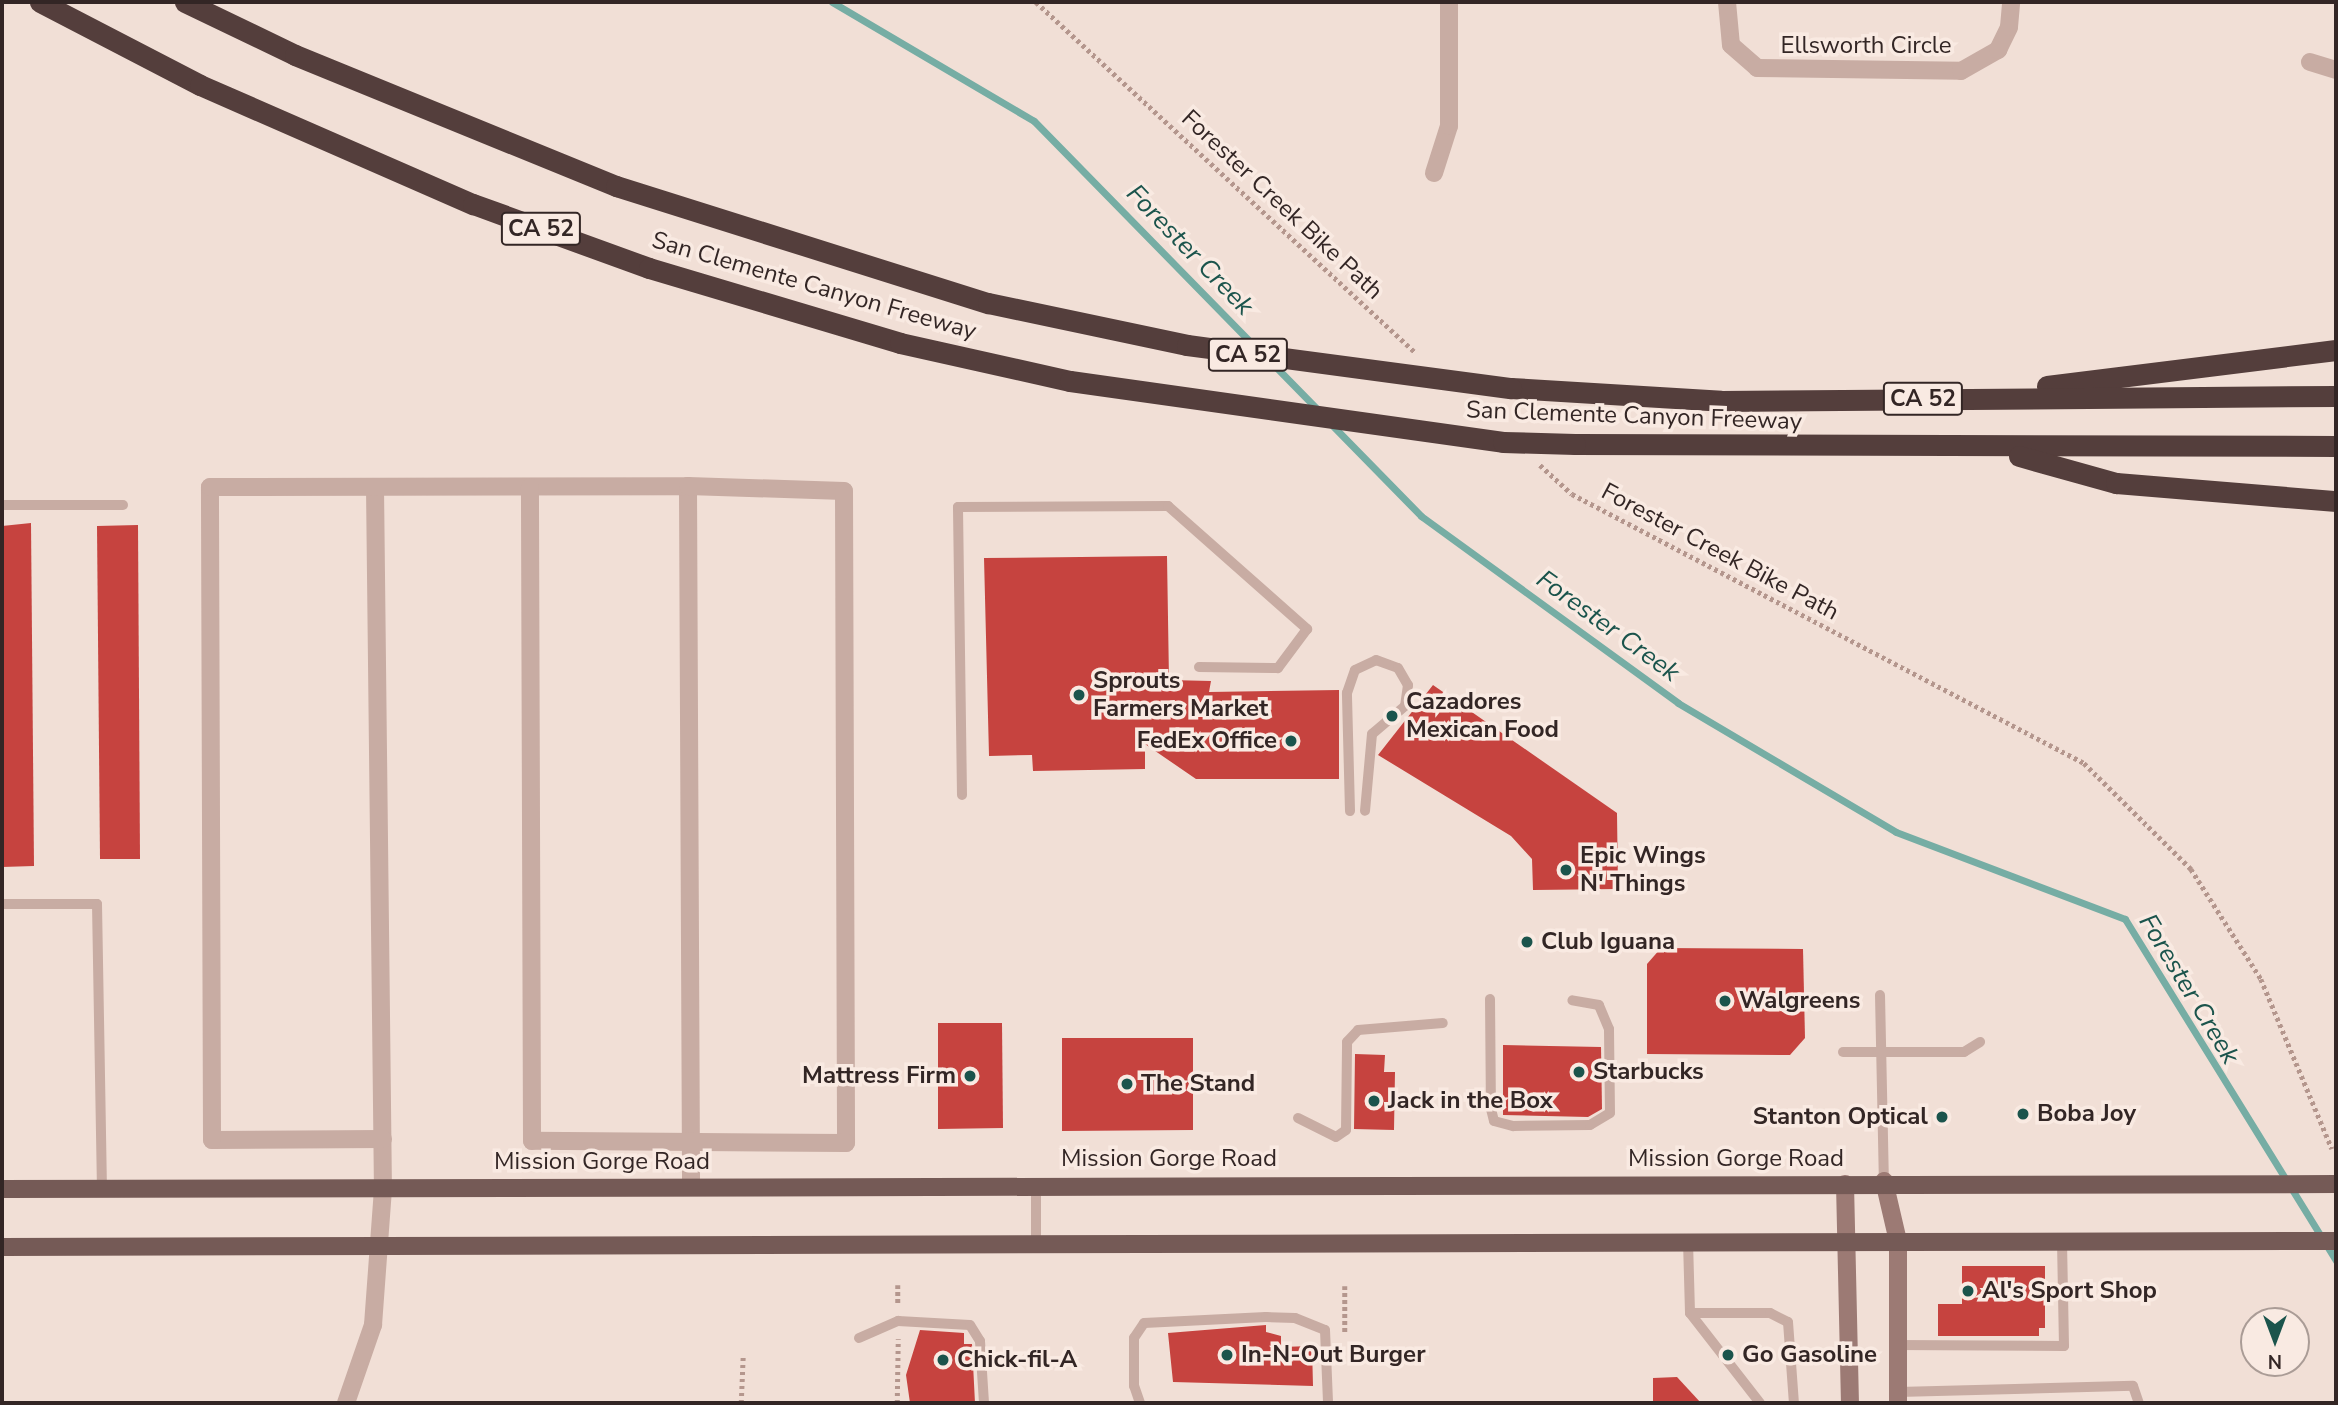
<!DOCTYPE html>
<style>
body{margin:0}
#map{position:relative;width:2338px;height:1405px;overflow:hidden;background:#f1dfd6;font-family:"Nunito Sans",sans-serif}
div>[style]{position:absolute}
.stream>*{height:7px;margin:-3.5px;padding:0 3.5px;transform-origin:3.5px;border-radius:3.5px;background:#76ada4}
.building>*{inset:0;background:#c6433f}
.path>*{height:4.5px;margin-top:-2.25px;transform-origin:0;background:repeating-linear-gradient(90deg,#b4968d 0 3.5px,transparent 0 7px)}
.service>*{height:10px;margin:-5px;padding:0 5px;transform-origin:5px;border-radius:5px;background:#c8aca3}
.minor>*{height:18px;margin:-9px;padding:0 9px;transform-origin:9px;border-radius:9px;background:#c8aca3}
.tertiary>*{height:18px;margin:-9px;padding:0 9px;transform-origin:9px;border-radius:9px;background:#c8aca3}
.secondary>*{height:18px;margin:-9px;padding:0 9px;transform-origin:9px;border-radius:9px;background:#9c7a74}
.primary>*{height:18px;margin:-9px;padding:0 9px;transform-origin:9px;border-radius:9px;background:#755a56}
.motorway>*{height:21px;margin:-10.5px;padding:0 10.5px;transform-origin:10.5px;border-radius:10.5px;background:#543e3c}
.motorway-bridge>*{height:21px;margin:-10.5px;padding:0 10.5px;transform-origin:10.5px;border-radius:10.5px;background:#543e3c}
.dots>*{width:19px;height:19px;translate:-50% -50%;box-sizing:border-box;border:4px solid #f9eae2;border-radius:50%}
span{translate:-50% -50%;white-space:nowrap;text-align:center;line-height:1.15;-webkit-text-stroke:7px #f9eae2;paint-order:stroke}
.shield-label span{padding:2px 5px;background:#f9eae2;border:2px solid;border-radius:5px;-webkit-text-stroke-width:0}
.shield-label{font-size:23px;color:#332625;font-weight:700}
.street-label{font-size:24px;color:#332625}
.poi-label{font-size:24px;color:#332625;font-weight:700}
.left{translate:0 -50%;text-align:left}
.right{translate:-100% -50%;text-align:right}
.water-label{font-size:26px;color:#1b544c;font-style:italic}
.frame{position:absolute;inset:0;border:4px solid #332625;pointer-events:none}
.north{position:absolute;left:2240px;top:1307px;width:70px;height:70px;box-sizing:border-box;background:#f9eae2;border:2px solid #aa9c96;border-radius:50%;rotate:180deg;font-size:19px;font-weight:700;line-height:28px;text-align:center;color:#332625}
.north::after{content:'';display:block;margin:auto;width:24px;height:32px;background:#1b544c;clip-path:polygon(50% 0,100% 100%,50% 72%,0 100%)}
</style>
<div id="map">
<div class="stream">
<i style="left:832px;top:2px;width:234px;rotate:30.5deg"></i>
<i style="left:1034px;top:121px;width:318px;rotate:45.6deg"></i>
<i style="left:1270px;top:361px;width:69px;rotate:45.6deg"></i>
<i style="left:1331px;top:424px;width:129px;rotate:45.6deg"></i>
<i style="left:1421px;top:516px;width:318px;rotate:36deg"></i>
<i style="left:1678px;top:703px;width:253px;rotate:30.6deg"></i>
<i style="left:1896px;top:832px;width:245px;rotate:20.8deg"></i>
<i style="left:2125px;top:919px;width:402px;rotate:58.3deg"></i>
</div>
<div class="building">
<i style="clip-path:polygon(31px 523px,34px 866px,2px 867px,2px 526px)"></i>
<i style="clip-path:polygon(138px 525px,140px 859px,100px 859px,97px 526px)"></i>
<i style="clip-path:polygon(1167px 556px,1169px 680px,1211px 681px,1209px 692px,1339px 690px,1339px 779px,1196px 779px,1145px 744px,1145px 769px,1033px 771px,1032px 755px,989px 756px,984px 558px)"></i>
<i style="clip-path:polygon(1433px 685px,1617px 813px,1618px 889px,1533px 890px,1532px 859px,1511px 836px,1378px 755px)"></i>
<i style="clip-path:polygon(1661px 948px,1803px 949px,1805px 1038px,1790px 1055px,1647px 1054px,1647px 964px)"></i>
<i style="clip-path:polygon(938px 1023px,1002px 1023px,1003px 1128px,938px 1129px)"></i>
<i style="clip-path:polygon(1062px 1038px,1193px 1038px,1193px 1130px,1062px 1131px)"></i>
<i style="clip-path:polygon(1503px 1045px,1601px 1047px,1602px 1109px,1588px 1117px,1503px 1115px)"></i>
<i style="clip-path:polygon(1355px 1054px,1385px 1055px,1384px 1072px,1395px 1072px,1394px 1130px,1354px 1129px)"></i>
<i style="clip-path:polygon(1962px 1266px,2045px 1266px,2045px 1328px,2039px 1328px,2039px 1336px,1938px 1336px,1938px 1304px,1962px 1304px)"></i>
<i style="clip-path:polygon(1266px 1325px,1266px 1332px,1281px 1336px,1281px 1347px,1312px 1346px,1313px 1386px,1173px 1382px,1168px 1333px)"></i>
<i style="clip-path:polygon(920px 1330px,964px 1333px,964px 1344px,972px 1344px,975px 1403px,910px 1403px,906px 1375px)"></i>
<i style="clip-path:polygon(1677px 1377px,1701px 1403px,1653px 1403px,1653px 1378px)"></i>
</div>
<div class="path">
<i style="left:1036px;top:2px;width:517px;rotate:42.73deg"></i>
<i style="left:1540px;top:465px;width:43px;rotate:42.2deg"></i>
<i style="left:1572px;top:494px;width:578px;rotate:27.72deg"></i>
<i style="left:2084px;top:763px;width:151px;rotate:44.7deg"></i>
<i style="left:2191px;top:869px;width:130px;rotate:57.5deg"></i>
<i style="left:2261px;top:979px;width:184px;rotate:67.3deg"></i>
<i style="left:898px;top:1285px;width:20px;rotate:90deg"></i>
<i style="left:1345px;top:1286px;width:46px;rotate:90deg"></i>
<i style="left:741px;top:1403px;width:48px;rotate:-87.6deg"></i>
<i style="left:897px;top:1403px;width:64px;rotate:-89.1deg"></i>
</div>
<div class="service">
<i style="left:2px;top:505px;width:121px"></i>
<i style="left:962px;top:795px;width:288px;rotate:-90.8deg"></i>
<i style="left:958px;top:507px;width:210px;rotate:-0.3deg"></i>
<i style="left:1168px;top:506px;width:186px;rotate:41.5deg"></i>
<i style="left:1307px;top:629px;width:49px;rotate:126.6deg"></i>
<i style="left:1278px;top:668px;width:79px;rotate:-179.3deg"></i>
<i style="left:1350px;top:811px;width:118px;rotate:-91.5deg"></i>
<i style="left:1347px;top:693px;width:24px;rotate:-71deg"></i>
<i style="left:1355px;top:670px;width:23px;rotate:-25deg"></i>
<i style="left:1376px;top:660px;width:23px;rotate:20deg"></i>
<i style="left:1398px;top:668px;width:20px;rotate:60deg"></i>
<i style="left:1408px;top:685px;width:21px;rotate:98deg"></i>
<i style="left:1405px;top:706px;width:43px;rotate:139.7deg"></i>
<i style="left:1372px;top:734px;width:77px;rotate:95.2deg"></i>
<i style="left:2px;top:904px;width:95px"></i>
<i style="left:97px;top:904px;width:285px;rotate:89deg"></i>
<i style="left:1880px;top:995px;width:186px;rotate:88.8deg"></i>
<i style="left:1490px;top:999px;width:110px;rotate:89.5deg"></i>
<i style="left:1491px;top:1109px;width:12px;rotate:76deg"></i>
<i style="left:1494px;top:1121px;width:20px;rotate:15deg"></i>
<i style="left:1513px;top:1126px;width:77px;rotate:-0.7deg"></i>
<i style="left:1590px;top:1125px;width:23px;rotate:-31deg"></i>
<i style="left:1610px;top:1113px;width:84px;rotate:-90.7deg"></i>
<i style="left:1609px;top:1029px;width:26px;rotate:-113deg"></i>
<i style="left:1599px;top:1005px;width:27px;rotate:-170deg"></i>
<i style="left:1843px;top:1052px;width:121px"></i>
<i style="left:1964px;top:1052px;width:19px;rotate:-32deg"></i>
<i style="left:1298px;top:1118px;width:42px;rotate:26.6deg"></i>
<i style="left:1336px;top:1137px;width:12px;rotate:-35deg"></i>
<i style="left:1346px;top:1130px;width:88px;rotate:-89.3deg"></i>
<i style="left:1347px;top:1042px;width:16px;rotate:-47deg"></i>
<i style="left:1358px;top:1030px;width:85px;rotate:-4.7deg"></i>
<i style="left:1036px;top:1184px;width:60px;rotate:90deg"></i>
<i style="left:1688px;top:1241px;width:72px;rotate:88.4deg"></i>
<i style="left:1690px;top:1313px;width:114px;rotate:52.1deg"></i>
<i style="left:1690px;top:1313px;width:80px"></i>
<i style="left:1770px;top:1313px;width:20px;rotate:27deg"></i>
<i style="left:1788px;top:1322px;width:81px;rotate:85.8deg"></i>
<i style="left:859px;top:1338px;width:43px;rotate:-23.6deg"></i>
<i style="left:898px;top:1321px;width:72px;rotate:3.2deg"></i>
<i style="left:970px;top:1325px;width:19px;rotate:58deg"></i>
<i style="left:980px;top:1341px;width:62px;rotate:86.3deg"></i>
<i style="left:1895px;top:1345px;width:169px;rotate:0.3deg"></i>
<i style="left:2064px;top:1346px;width:105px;rotate:-91.1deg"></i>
<i style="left:1898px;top:1392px;width:235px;rotate:-1.5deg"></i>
<i style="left:2133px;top:1386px;width:18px;rotate:71deg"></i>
<i style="left:1140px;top:1403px;width:18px;rotate:-109deg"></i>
<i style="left:1134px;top:1386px;width:48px;rotate:-90deg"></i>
<i style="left:1134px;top:1338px;width:18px;rotate:-56deg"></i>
<i style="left:1144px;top:1323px;width:122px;rotate:-2.8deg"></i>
<i style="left:1266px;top:1317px;width:29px;rotate:2deg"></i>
<i style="left:1295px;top:1318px;width:32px;rotate:22deg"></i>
<i style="left:1325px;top:1330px;width:73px;rotate:87.6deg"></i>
</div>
<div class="minor">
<i style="left:1727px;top:2px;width:43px;rotate:84.7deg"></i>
<i style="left:1731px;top:45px;width:35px;rotate:41deg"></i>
<i style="left:1757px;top:68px;width:204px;rotate:0.8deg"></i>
<i style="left:1961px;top:71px;width:43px;rotate:-29.6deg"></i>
<i style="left:1998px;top:50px;width:25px;rotate:-64deg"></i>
<i style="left:2009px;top:27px;width:25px;rotate:-85deg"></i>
<i style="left:2310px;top:62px;width:27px;rotate:17deg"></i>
<i style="left:1434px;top:173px;width:49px;rotate:-72.3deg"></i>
<i style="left:1449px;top:126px;width:124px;rotate:-90deg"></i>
<i style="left:688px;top:486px;width:700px;rotate:89.75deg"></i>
<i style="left:375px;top:487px;width:701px;rotate:89.35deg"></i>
<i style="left:383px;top:1139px;width:171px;rotate:179.7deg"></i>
<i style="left:212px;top:1140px;width:653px;rotate:-90.18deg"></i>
<i style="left:210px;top:487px;width:478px;rotate:-0.1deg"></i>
<i style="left:688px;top:486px;width:156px;rotate:1.8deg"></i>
<i style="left:844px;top:491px;width:652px;rotate:89.82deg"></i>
<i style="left:846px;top:1143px;width:314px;rotate:-179.6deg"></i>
<i style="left:532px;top:1141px;width:654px;rotate:-90.18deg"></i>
</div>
<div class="tertiary">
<i style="left:346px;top:1403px;width:83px;rotate:-70.9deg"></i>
<i style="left:373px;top:1325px;width:137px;rotate:-85.8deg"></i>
</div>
<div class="secondary">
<i style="left:1884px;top:1181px;width:62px;rotate:76.9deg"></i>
<i style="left:1898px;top:1241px;width:162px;rotate:90deg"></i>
<i style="left:1845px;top:1184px;width:219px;rotate:88.7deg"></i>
</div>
<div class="primary">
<i style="left:2px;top:1189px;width:2334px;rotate:-0.12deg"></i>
<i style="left:2px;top:1247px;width:2334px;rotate:-0.15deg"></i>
</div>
<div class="motorway">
<i style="left:40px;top:2px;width:180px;rotate:27.4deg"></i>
<i style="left:200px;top:85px;width:298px;rotate:23.6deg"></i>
<i style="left:473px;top:204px;width:187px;rotate:20deg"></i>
<i style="left:649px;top:268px;width:262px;rotate:16.6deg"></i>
<i style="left:900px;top:343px;width:174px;rotate:12.6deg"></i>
<i style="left:185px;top:2px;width:122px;rotate:25.7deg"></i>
<i style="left:295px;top:55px;width:347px;rotate:22.2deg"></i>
<i style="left:616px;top:186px;width:390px;rotate:17.5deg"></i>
<i style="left:2047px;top:386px;width:291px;rotate:-7.1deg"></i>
<i style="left:1511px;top:388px;width:210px;rotate:3.5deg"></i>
<i style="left:1721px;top:401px;width:615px;rotate:-0.47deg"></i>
<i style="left:1575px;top:444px;width:761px;rotate:0.15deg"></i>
<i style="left:2019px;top:456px;width:101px;rotate:15.6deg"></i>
<i style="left:2116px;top:483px;width:221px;rotate:4.7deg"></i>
</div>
<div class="motorway-bridge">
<i style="left:988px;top:303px;width:203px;rotate:11.9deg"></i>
<i style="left:1187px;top:345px;width:327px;rotate:7.6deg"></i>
<i style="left:1070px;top:381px;width:437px;rotate:8deg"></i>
<i style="left:1503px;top:442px;width:72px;rotate:1.6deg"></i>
</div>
<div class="dots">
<i style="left:1079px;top:695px;background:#1b544c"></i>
<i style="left:1392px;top:716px;background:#1b544c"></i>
<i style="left:1291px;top:741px;background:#1b544c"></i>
<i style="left:1566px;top:870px;background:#1b544c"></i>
<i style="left:1527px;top:942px;background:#1b544c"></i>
<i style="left:1725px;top:1001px;background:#1b544c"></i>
<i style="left:1579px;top:1072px;background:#1b544c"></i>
<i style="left:970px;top:1076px;background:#1b544c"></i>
<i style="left:1127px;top:1084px;background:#1b544c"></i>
<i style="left:1374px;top:1101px;background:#1b544c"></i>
<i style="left:2023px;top:1114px;background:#1b544c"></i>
<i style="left:1942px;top:1117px;background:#1b544c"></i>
<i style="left:1968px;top:1291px;background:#1b544c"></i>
<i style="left:1227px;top:1355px;background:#1b544c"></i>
<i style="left:1728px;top:1355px;background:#1b544c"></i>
<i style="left:943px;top:1360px;background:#1b544c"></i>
</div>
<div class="shield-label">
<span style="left:541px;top:229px">CA 52</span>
<span style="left:1248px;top:355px">CA 52</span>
<span style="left:1923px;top:399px">CA 52</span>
</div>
<div class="street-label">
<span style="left:1866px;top:46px">Ellsworth Circle</span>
<span style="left:1282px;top:205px;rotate:43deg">Forester Creek Bike Path</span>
<span style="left:814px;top:286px;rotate:16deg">San Clemente Canyon Freeway</span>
<span style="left:1634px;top:416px;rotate:2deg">San Clemente Canyon Freeway</span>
<span style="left:1720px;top:552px;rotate:28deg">Forester Creek Bike Path</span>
<span style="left:1169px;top:1159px">Mission Gorge Road</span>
<span style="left:1736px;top:1159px">Mission Gorge Road</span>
<span style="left:602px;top:1162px">Mission Gorge Road</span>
</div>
<div class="poi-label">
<span class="left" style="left:1093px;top:695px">Sprouts<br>Farmers Market</span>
<span class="left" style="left:1406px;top:716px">Cazadores<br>Mexican Food</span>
<span class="right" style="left:1277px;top:741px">FedEx Office</span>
<span class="left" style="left:1580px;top:870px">Epic Wings<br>N' Things</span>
<span class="left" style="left:1541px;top:942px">Club Iguana</span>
<span class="left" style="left:1739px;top:1001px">Walgreens</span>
<span class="left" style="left:1593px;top:1072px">Starbucks</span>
<span class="right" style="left:956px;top:1076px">Mattress Firm</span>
<span class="left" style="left:1141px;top:1084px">The Stand</span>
<span class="left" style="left:1388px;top:1101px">Jack in the Box</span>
<span class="left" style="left:2037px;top:1114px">Boba Joy</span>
<span class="right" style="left:1928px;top:1117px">Stanton Optical</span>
<span class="left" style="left:1982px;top:1291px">Al's Sport Shop</span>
<span class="left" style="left:1241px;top:1355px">In-N-Out Burger</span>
<span class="left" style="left:1742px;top:1355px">Go Gasoline</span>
<span class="left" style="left:957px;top:1360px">Chick-fil-A</span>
</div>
<div class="water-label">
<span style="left:1190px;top:250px;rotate:46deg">Forester Creek</span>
<span style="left:1608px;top:626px;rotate:36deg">Forester Creek</span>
<span style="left:2189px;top:989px;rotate:59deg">Forester Creek</span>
</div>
<div class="frame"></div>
<div class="north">N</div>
</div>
